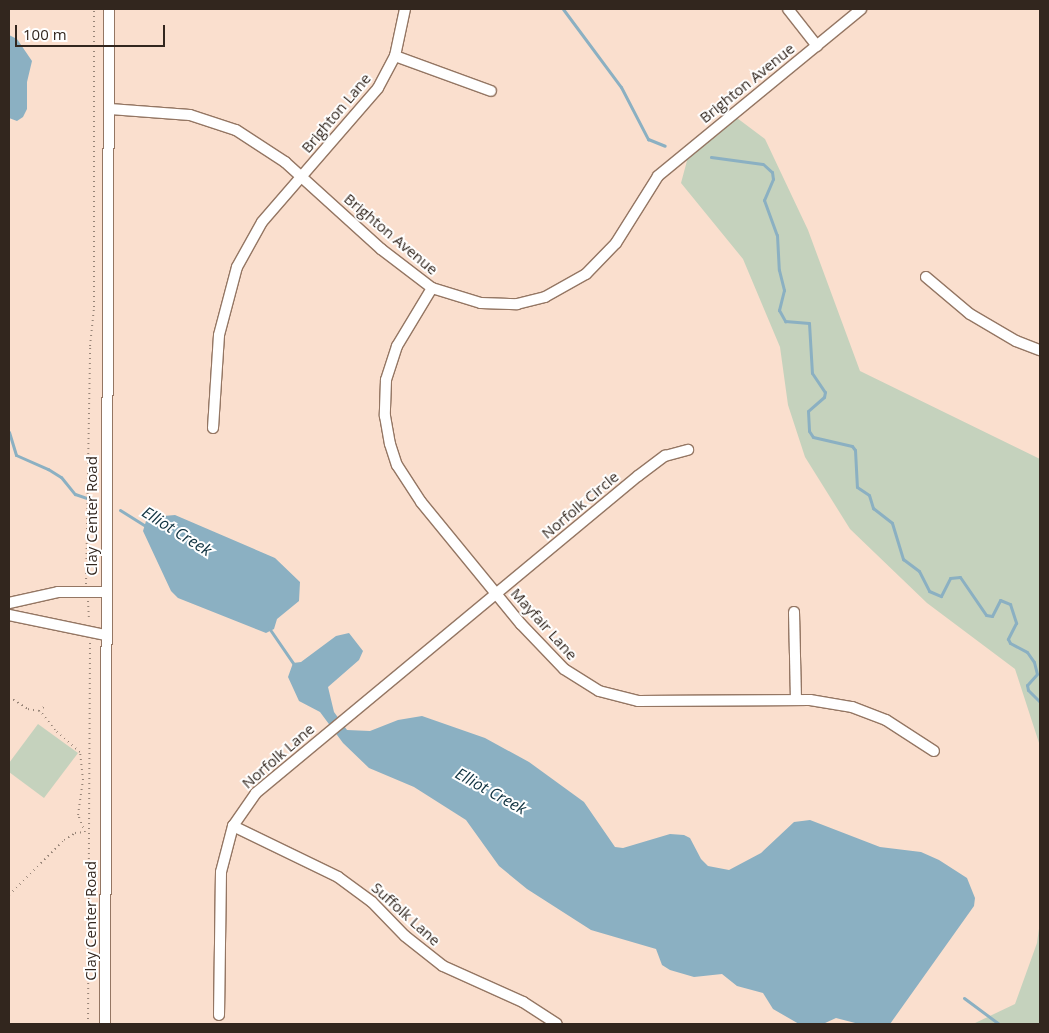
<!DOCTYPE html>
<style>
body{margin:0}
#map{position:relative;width:1049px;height:1033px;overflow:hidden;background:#fadfce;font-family:"Open Sans",sans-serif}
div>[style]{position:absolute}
.green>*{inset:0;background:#c5d2bd}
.water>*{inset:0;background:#8bb0c2}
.stream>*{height:3px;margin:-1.5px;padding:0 1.5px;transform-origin:1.5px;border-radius:1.5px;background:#8bb0c2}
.path>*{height:2px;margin-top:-1px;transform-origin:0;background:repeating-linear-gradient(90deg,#988578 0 1px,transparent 0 5px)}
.roads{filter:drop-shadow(1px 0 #947663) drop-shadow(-1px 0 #947663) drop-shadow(0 1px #947663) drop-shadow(0 -1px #947663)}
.minor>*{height:10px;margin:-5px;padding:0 5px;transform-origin:5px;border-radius:5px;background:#fff}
span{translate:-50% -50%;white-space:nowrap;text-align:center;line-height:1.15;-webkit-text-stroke:4px #fff;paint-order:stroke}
.street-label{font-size:15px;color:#32261e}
.water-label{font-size:16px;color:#0f3240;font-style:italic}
.frame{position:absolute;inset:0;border:10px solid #32261e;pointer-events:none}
.scale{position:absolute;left:15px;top:25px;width:150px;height:22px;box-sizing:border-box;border:2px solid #32261e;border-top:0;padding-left:6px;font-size:15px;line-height:18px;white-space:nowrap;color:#32261e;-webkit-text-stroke:4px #fff;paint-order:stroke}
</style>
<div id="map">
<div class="green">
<i style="clip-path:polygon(737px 118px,765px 139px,808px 230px,860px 371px,1040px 459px,1040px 746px,1015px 669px,927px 603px,850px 529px,805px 457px,788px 405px,780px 347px,743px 259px,681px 183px,688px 157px)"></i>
<i style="clip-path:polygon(38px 724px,78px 753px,44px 798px,9px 772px,9px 763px)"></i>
<i style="clip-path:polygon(1040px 921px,1040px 1024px,973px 1024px,1015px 1004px,1037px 943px)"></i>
</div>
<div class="water">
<i style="clip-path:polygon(9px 35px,17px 39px,32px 61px,27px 82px,27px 109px,23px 117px,17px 121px,9px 118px)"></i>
<i style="clip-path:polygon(175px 515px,275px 558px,300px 582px,299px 601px,277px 619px,274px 629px,266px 633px,178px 598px,171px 591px,143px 531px,146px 521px,152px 517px)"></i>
<i style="clip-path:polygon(349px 633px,363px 651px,359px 660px,328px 687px,334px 712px,347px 730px,370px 731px,398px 720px,422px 716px,485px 738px,529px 762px,584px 802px,615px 847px,623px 848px,670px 834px,684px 835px,690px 838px,701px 859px,708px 866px,729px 870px,761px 853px,794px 822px,810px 820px,880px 847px,921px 852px,939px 860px,967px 878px,975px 898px,974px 906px,890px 1024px,859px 1024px,836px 1018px,823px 1024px,799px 1024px,773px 1009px,763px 993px,737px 986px,722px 974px,694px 977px,670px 970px,662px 965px,656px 949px,591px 930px,527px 889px,499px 866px,466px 820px,414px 787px,369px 768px,343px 743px,320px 712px,299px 701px,288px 677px,293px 663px,301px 662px,336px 636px)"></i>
</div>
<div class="stream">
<i style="left:563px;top:9px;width:97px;rotate:53.4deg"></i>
<i style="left:621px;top:87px;width:59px;rotate:62.6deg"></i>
<i style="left:648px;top:139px;width:18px;rotate:22deg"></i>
<i style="left:711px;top:157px;width:52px;rotate:7.7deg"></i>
<i style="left:763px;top:164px;width:12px;rotate:42deg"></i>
<i style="left:772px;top:172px;width:7px;rotate:82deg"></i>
<i style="left:773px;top:179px;width:23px;rotate:113deg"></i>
<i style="left:764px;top:200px;width:37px;rotate:70deg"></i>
<i style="left:777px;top:235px;width:35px;rotate:87deg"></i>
<i style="left:779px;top:270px;width:21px;rotate:76deg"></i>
<i style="left:784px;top:290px;width:21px;rotate:104deg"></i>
<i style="left:779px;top:310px;width:13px;rotate:61deg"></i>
<i style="left:785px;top:321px;width:24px;rotate:5deg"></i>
<i style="left:809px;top:323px;width:50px;rotate:86.6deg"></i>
<i style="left:812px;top:373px;width:23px;rotate:56deg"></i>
<i style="left:825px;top:392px;width:5px;rotate:101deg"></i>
<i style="left:824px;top:397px;width:21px;rotate:139deg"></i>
<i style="left:808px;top:411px;width:20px;rotate:87deg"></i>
<i style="left:809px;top:431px;width:7px;rotate:56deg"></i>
<i style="left:813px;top:437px;width:40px;rotate:13deg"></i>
<i style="left:852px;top:446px;width:5px;rotate:53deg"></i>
<i style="left:855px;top:450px;width:37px;rotate:87deg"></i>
<i style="left:857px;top:487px;width:14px;rotate:34deg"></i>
<i style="left:869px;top:495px;width:14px;rotate:73deg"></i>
<i style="left:873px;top:508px;width:24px;rotate:38deg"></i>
<i style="left:892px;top:523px;width:38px;rotate:73deg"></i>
<i style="left:903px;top:559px;width:20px;rotate:37deg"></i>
<i style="left:919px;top:571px;width:22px;rotate:63deg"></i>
<i style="left:929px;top:591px;width:13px;rotate:23deg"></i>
<i style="left:941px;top:596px;width:20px;rotate:-63deg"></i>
<i style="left:950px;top:578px;width:10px;rotate:-6deg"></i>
<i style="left:960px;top:577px;width:46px;rotate:55.6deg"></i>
<i style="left:986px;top:615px;width:6px;rotate:9deg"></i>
<i style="left:992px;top:616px;width:18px;rotate:-63deg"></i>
<i style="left:1000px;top:600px;width:11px;rotate:22deg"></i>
<i style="left:1010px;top:604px;width:20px;rotate:72deg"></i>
<i style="left:1016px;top:623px;width:18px;rotate:117deg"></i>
<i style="left:1008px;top:639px;width:4px;rotate:63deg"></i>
<i style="left:1010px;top:643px;width:19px;rotate:28deg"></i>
<i style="left:1027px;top:652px;width:12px;rotate:55deg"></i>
<i style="left:1034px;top:662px;width:12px;rotate:76deg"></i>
<i style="left:1037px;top:674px;width:15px;rotate:132deg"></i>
<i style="left:1027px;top:685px;width:5px;rotate:79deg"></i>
<i style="left:1028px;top:690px;width:17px;rotate:45deg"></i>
<i style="left:9px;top:432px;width:24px;rotate:73deg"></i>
<i style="left:16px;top:455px;width:35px;rotate:24deg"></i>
<i style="left:48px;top:469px;width:15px;rotate:32deg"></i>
<i style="left:61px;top:477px;width:22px;rotate:51deg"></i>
<i style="left:75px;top:494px;width:21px;rotate:19deg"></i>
<i style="left:120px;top:510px;width:32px;rotate:32deg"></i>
<i style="left:269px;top:628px;width:46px;rotate:55.6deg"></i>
<i style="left:964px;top:998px;width:44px;rotate:36.6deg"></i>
</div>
<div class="path">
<i style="left:86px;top:584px;width:238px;rotate:-89deg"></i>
<i style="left:90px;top:346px;width:39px;rotate:-84deg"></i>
<i style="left:94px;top:307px;width:298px;rotate:-90deg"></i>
<i style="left:88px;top:601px;width:20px;rotate:87deg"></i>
<i style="left:9px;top:697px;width:22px;rotate:32deg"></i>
<i style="left:28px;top:709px;width:11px;rotate:10deg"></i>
<i style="left:39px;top:711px;width:8px;rotate:-40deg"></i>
<i style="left:9px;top:895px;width:78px;rotate:-45deg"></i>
<i style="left:64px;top:840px;width:13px;rotate:-32deg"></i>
<i style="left:75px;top:833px;width:10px;rotate:-6deg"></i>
<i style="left:85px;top:832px;width:18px;rotate:-112deg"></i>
<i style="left:78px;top:815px;width:35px;rotate:-82deg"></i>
<i style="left:83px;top:780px;width:28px;rotate:-96deg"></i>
<i style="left:80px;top:752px;width:33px;rotate:-139deg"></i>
<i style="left:55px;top:730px;width:24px;rotate:-128deg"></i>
<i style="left:88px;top:1024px;width:383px;rotate:-89.7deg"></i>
</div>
<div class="roads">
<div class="minor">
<i style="left:788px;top:9px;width:47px;rotate:51.9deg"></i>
<i style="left:395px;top:56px;width:102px;rotate:20deg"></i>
<i style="left:110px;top:109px;width:80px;rotate:4.3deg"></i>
<i style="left:190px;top:115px;width:48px;rotate:18.1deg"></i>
<i style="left:236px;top:130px;width:59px;rotate:33.1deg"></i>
<i style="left:285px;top:162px;width:130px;rotate:42.2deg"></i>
<i style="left:381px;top:249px;width:64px;rotate:37.4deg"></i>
<i style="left:432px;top:288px;width:51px;rotate:17deg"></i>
<i style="left:481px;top:303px;width:36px;rotate:2deg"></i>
<i style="left:517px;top:304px;width:29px;rotate:-14deg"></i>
<i style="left:545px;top:297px;width:47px;rotate:-29.3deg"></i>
<i style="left:586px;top:274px;width:43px;rotate:-45.9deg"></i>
<i style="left:616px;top:243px;width:79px;rotate:-57.9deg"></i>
<i style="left:658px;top:176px;width:263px;rotate:-39.4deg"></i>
<i style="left:926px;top:277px;width:57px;rotate:40.1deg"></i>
<i style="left:970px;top:314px;width:53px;rotate:30.4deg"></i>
<i style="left:1016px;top:341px;width:26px;rotate:21deg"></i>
<i style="left:432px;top:288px;width:68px;rotate:121.1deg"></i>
<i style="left:397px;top:346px;width:36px;rotate:108deg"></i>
<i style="left:386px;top:380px;width:36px;rotate:92deg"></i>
<i style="left:385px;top:416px;width:28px;rotate:80deg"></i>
<i style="left:390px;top:444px;width:22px;rotate:72deg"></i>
<i style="left:397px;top:465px;width:44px;rotate:57deg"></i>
<i style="left:421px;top:502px;width:158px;rotate:50.7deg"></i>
<i style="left:521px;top:624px;width:62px;rotate:46.3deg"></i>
<i style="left:564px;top:669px;width:41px;rotate:32.2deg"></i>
<i style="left:599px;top:691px;width:40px;rotate:14.4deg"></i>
<i style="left:638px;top:701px;width:172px;rotate:-0.3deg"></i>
<i style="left:810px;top:700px;width:43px;rotate:9.5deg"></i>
<i style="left:852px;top:707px;width:36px;rotate:21deg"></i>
<i style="left:886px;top:720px;width:57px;rotate:32.9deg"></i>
<i style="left:213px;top:428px;width:93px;rotate:-86.3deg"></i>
<i style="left:219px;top:335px;width:70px;rotate:-75.2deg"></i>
<i style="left:237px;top:267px;width:51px;rotate:-60.9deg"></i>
<i style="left:262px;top:222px;width:177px;rotate:-49.1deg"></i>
<i style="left:378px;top:88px;width:36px;rotate:-62deg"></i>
<i style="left:395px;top:56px;width:48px;rotate:-78deg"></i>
<i style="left:9px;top:603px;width:50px;rotate:-12.7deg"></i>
<i style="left:58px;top:592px;width:49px"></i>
<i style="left:794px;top:612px;width:88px;rotate:88.7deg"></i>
<i style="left:9px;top:615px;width:99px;rotate:11.7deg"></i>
<i style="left:233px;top:826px;width:117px;rotate:25.9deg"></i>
<i style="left:338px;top:877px;width:42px;rotate:36.3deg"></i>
<i style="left:372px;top:902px;width:47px;rotate:45.9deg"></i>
<i style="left:405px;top:936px;width:48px;rotate:38.3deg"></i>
<i style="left:443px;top:966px;width:88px;rotate:24.2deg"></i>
<i style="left:523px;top:1002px;width:40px;rotate:32.9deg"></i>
<i style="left:219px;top:1015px;width:143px;rotate:-89.2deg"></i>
<i style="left:221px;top:872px;width:48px;rotate:-75.4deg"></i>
<i style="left:233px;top:826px;width:40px;rotate:-55.1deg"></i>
<i style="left:256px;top:793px;width:496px;rotate:-39.7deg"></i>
<i style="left:638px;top:476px;width:34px;rotate:-37deg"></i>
<i style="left:665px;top:456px;width:24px;rotate:-15deg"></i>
<i style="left:105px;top:1024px;width:1015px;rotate:-89.77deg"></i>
</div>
</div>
<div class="street-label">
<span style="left:747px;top:83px;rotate:-39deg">Brighton Avenue</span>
<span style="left:336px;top:113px;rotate:-50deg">Brighton Lane</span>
<span style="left:391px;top:234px;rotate:40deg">Brighton Avenue</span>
<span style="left:580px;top:505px;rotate:-40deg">Norfolk Circle</span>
<span style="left:92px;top:516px;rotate:-90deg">Clay Center Road</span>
<span style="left:544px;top:624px;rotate:48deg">Mayfair Lane</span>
<span style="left:278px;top:756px;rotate:-41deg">Norfolk Lane</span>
<span style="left:406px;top:914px;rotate:42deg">Suffolk Lane</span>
<span style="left:91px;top:921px;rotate:-90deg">Clay Center Road</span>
</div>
<div class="water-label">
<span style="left:177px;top:531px;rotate:32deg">Elliot Creek</span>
<span style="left:491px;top:791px;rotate:29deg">Elliot Creek</span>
</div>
<div class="frame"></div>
<div class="scale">100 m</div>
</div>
